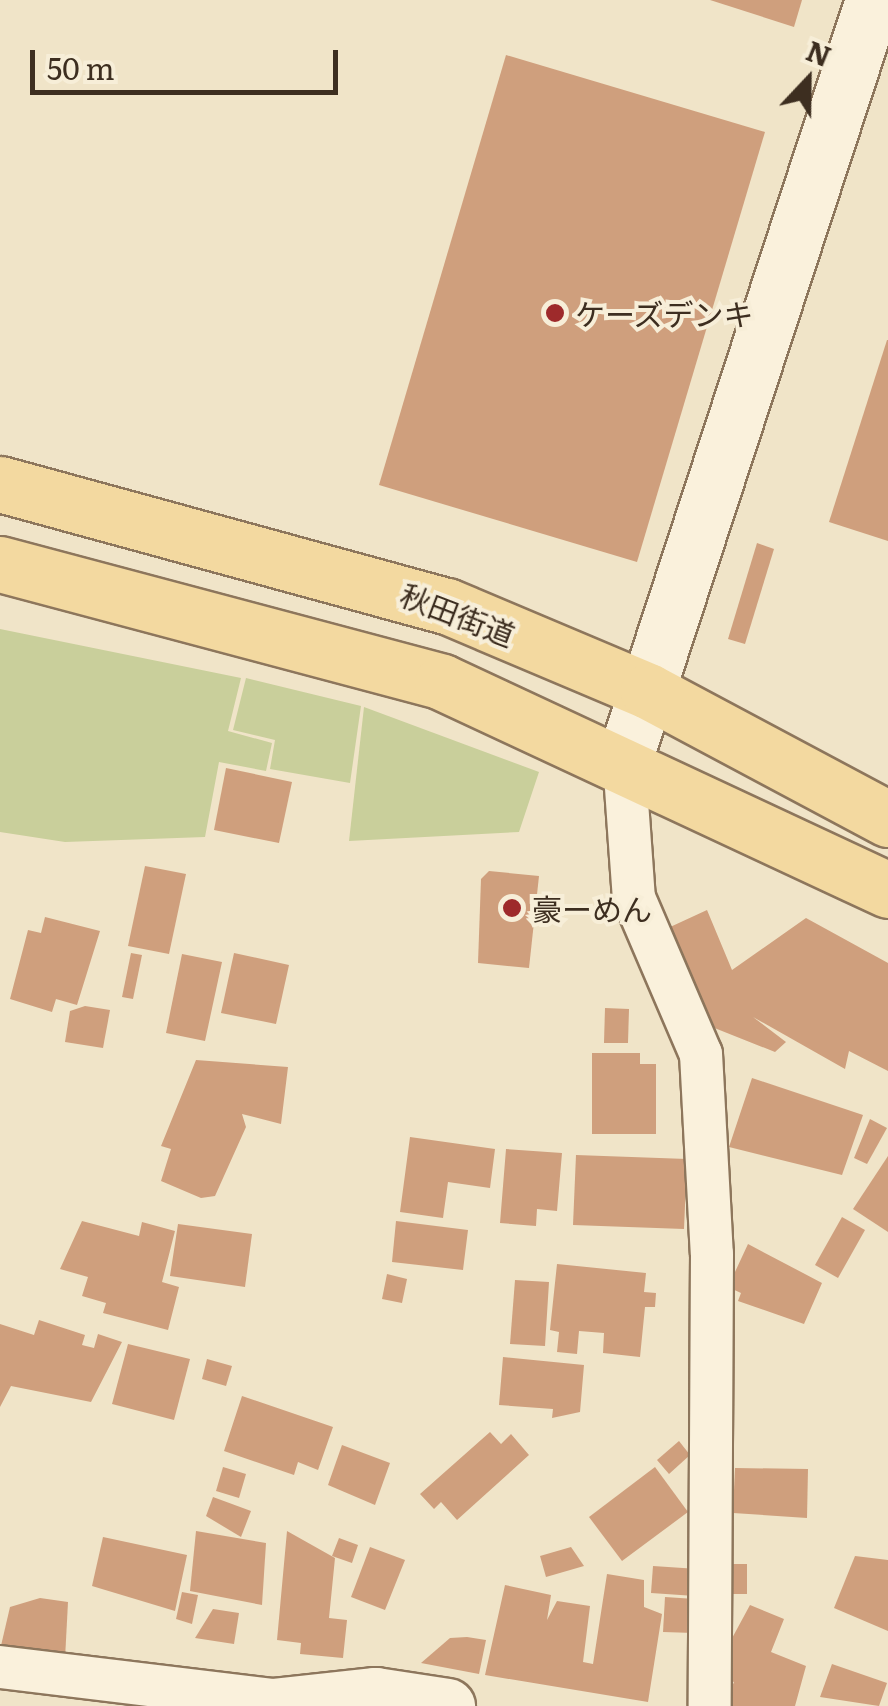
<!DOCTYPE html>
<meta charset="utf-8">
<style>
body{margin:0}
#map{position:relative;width:888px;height:1706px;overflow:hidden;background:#f0e4c8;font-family:Literata,"Noto Sans JP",serif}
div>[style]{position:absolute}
.green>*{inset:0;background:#c9cf9b}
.building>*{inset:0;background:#cf9f7d}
.roads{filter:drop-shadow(2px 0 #8d765c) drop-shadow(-2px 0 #8d765c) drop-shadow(0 2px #8d765c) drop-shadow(0 -2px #8d765c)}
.minor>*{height:42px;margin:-21px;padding:0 21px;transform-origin:21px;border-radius:21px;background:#faf1dc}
.tertiary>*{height:55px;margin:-27.5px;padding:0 27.5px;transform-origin:27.5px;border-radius:27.5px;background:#faf1dc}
.primary>*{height:55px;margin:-27.5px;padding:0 27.5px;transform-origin:27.5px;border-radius:27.5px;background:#f3d9a0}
.dots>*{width:28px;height:28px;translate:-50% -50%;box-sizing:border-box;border:5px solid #f7eed8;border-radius:50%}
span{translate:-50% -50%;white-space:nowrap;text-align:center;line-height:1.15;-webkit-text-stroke:8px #f7eed8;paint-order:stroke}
.poi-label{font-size:30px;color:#3d2e20}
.left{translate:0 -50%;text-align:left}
.street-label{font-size:30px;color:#3d2e20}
.north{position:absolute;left:758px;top:30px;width:100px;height:100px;-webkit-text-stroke:8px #f7eed8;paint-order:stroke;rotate:22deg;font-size:28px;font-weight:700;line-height:40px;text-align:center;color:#3d2e20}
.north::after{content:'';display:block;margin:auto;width:35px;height:45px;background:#3d2e20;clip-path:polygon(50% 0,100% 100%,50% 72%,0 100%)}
.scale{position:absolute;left:30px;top:50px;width:308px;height:45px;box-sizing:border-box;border:5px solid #3d2e20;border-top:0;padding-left:12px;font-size:30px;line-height:35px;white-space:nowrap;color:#3d2e20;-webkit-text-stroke:8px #f7eed8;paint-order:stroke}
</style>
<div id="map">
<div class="green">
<i style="clip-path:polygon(0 629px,241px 678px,228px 731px,272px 743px,266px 771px,219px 762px,205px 837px,65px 842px,0 832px)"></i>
<i style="clip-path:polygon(246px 678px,361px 706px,350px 783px,270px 769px,275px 740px,233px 730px)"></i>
<i style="clip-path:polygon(364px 707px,539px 772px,519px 832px,349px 841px)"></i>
</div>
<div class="building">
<i style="clip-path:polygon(710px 0,802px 0,794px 27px)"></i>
<i style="clip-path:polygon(506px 55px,765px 132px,637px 562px,379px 485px)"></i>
<i style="clip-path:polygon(887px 340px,888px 340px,888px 541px,829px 522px)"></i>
<i style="clip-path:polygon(757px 543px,774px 549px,745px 644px,728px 639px)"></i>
<i style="clip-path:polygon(226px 768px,292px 782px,279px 843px,214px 830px)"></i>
<i style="clip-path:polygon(145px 866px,186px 874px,169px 954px,128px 946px)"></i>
<i style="clip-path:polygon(489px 871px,539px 876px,529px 968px,478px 963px,481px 879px)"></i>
<i style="clip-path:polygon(707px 910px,732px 970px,806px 918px,888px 963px,888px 1071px,849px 1051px,845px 1069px,753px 1017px,786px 1042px,775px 1052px,712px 1027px,668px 928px)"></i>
<i style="clip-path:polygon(45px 917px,100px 931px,77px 1005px,56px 999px,52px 1012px,10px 999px,28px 930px,41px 933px)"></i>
<i style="clip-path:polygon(131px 953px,142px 955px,133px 999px,122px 997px)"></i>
<i style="clip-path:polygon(234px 953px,289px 965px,276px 1024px,221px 1013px)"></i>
<i style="clip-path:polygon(182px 954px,222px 962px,205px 1041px,166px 1033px)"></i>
<i style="clip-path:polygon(85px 1006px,110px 1010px,103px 1048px,65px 1042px,70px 1011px)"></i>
<i style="clip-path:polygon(605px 1008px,629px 1009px,628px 1043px,604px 1043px)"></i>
<i style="clip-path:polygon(592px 1053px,640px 1053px,640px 1064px,656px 1064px,656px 1134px,592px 1134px)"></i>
<i style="clip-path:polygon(196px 1060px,288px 1067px,281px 1124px,242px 1114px,246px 1127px,215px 1196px,201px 1198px,161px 1181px,171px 1149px,161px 1146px)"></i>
<i style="clip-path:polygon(752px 1078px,863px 1115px,842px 1175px,729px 1147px)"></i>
<i style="clip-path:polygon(870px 1119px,887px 1128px,867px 1164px,854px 1158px)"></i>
<i style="clip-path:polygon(410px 1137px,495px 1149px,490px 1188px,448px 1182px,443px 1218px,400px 1212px)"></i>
<i style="clip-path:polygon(506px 1149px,562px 1153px,557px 1211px,537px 1209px,536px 1226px,500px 1223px)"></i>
<i style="clip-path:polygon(576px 1155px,687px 1159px,684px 1229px,573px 1225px)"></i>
<i style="clip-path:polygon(888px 1156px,888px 1232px,853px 1209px)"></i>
<i style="clip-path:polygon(842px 1217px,865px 1230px,838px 1278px,815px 1265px)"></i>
<i style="clip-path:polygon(82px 1221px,139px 1236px,142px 1222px,175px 1231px,162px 1282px,179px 1287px,168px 1330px,103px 1313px,106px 1303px,82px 1296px,88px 1277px,60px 1269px)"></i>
<i style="clip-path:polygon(396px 1221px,468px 1230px,463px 1270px,392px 1262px)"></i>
<i style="clip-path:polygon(178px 1224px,252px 1234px,245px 1287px,170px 1276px)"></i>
<i style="clip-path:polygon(748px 1244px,822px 1283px,804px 1324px,738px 1301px,741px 1293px,728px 1287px)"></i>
<i style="clip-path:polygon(557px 1264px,646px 1273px,644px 1292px,656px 1293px,655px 1307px,645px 1307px,640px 1357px,603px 1353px,604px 1333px,579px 1331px,577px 1354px,557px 1352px,559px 1332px,550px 1330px)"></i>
<i style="clip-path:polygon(387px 1274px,407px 1279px,402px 1303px,382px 1299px)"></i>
<i style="clip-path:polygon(515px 1280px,549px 1282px,545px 1346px,510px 1344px)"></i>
<i style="clip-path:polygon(39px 1320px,85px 1335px,82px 1345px,94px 1348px,98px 1334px,122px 1342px,91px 1402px,11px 1386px,0 1407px,0 1324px,34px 1335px)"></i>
<i style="clip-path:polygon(128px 1344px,190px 1359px,174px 1420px,112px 1404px)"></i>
<i style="clip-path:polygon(503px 1357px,584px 1365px,580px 1412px,552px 1418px,553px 1409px,499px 1405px)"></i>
<i style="clip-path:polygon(207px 1359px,232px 1366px,226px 1386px,202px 1379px)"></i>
<i style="clip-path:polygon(242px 1396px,333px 1427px,318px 1470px,298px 1462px,294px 1475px,224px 1451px)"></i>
<i style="clip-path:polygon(490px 1432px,501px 1444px,511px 1434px,529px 1455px,457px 1520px,441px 1502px,434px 1509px,420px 1494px)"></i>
<i style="clip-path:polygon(679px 1441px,690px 1455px,669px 1474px,657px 1460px)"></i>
<i style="clip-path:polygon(342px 1445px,390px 1463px,375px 1505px,328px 1485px)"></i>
<i style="clip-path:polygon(223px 1467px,246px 1474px,239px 1498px,216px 1491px)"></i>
<i style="clip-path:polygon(655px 1467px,688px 1512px,622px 1561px,589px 1517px)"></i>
<i style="clip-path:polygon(735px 1468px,808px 1469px,807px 1518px,733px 1513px)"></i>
<i style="clip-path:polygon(213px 1497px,251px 1511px,241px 1537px,206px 1516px)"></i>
<i style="clip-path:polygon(196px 1531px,266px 1543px,262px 1605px,190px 1591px)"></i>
<i style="clip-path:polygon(287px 1531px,335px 1558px,329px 1618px,347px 1620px,343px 1658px,300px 1654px,301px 1643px,277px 1640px)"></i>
<i style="clip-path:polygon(103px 1537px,187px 1555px,175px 1611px,92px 1586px)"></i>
<i style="clip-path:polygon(339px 1538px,358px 1545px,352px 1563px,332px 1556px)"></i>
<i style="clip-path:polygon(370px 1547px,405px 1560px,385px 1610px,351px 1597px)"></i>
<i style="clip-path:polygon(571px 1547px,584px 1566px,546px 1577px,540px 1556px)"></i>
<i style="clip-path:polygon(855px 1556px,888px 1560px,888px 1631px,834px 1608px)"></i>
<i style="clip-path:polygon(729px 1564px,747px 1564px,747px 1594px,728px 1594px)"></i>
<i style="clip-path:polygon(653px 1566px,698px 1569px,695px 1596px,651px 1593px)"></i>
<i style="clip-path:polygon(607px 1574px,644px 1580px,644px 1607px,662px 1614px,648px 1702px,485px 1675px,505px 1585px,551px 1595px,547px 1620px,557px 1601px,590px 1606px,583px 1662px,593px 1664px)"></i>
<i style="clip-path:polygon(182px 1592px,198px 1595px,192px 1624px,176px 1619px)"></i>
<i style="clip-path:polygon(665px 1597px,695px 1599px,694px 1633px,663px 1632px)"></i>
<i style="clip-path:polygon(40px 1598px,68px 1602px,65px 1659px,0 1650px,10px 1607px)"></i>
<i style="clip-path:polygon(750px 1605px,784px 1619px,771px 1652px,806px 1666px,795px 1706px,724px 1706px,734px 1682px,724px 1679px,733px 1657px,724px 1653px)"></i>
<i style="clip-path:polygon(213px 1609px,239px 1613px,234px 1644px,195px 1638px)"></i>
<i style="clip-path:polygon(467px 1637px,486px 1640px,479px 1674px,421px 1663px,450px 1638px)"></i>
<i style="clip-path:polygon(832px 1664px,887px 1683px,879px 1706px,820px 1697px)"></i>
</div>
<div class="roads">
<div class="minor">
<i style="left:624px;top:760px;width:138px;rotate:85.9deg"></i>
<i style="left:634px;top:898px;width:170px;rotate:66.8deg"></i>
<i style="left:701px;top:1054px;width:200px;rotate:86.9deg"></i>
<i style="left:712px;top:1254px;width:452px;rotate:90.3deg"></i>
<i style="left:0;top:1667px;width:292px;rotate:6.9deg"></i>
</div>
<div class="tertiary">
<i style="left:624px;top:760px;width:800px;rotate:-71.86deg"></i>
<i style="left:272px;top:1706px;width:104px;rotate:-6.1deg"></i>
<i style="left:375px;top:1695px;width:73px;rotate:8.7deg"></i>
</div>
<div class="primary">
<i style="left:0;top:484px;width:463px;rotate:15.3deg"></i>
<i style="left:447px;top:606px;width:218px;rotate:22.9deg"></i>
<i style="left:648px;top:691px;width:272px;rotate:28.1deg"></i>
<i style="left:0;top:564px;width:457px;rotate:14.9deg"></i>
<i style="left:442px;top:682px;width:492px;rotate:25deg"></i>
</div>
</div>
<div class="dots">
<i style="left:555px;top:313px;background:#9e2a2b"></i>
<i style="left:512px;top:908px;background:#9e2a2b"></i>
</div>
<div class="poi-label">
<span class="left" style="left:575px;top:313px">ケーズデンキ</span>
<span class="left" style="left:532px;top:908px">豪ーめん</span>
</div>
<div class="street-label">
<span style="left:458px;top:614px;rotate:21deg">秋田街道</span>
</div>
<div class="north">N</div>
<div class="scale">50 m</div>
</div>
